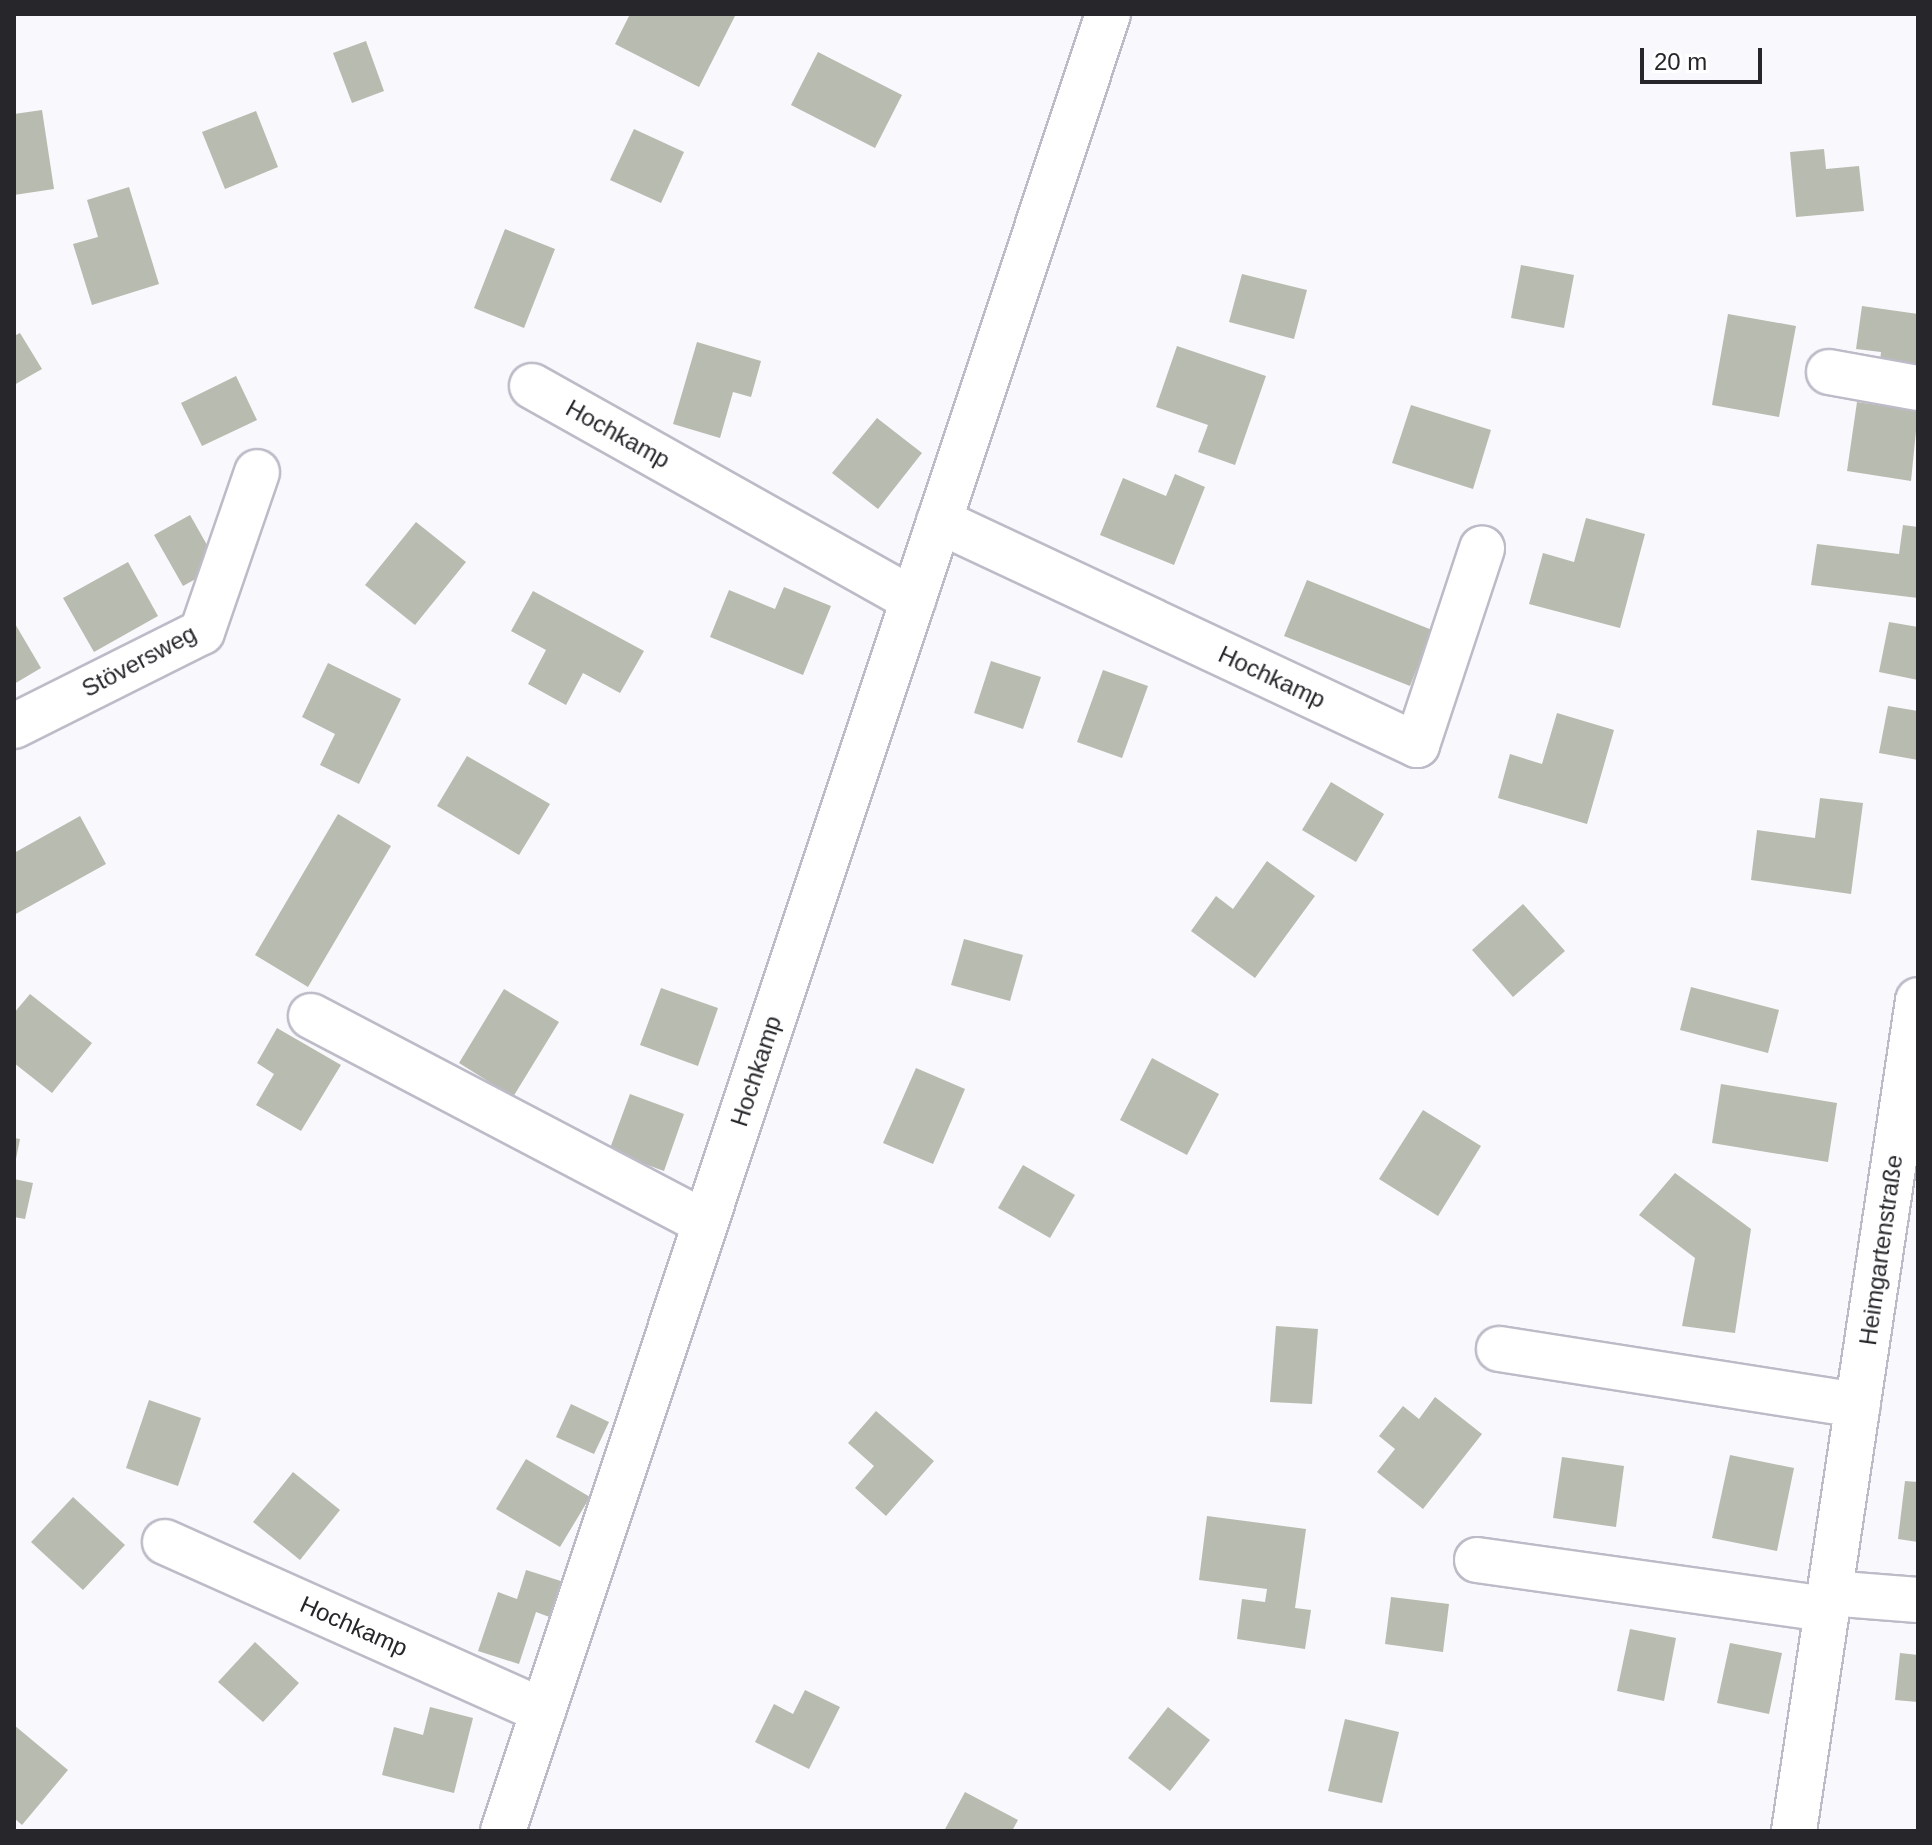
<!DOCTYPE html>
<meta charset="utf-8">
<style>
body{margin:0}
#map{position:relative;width:1932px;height:1845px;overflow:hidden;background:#f9f8fd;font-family:Helvetica,sans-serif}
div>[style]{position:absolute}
.building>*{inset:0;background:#b8bbaf}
.roads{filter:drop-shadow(2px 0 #bdbbc7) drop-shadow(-2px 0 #bdbbc7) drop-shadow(0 2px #bdbbc7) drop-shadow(0 -2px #bdbbc7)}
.street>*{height:44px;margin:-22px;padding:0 22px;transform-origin:22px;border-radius:22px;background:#fff}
span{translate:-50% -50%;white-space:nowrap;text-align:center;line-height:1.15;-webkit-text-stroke:7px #fff;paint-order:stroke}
.street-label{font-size:24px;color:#27262b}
.frame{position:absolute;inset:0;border:16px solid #27262b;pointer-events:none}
.scale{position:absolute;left:1640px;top:48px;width:122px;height:36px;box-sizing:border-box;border:4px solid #27262b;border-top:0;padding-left:10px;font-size:24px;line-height:28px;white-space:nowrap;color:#27262b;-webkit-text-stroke:6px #fff;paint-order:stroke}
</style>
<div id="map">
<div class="building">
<i style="clip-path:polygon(630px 14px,736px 14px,699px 87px,615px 44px)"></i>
<i style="clip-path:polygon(366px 41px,384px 91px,352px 103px,333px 53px)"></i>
<i style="clip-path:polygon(818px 52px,902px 95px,875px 148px,791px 105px)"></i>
<i style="clip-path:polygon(42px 110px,54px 189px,14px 195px,14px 114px)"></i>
<i style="clip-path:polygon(256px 111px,278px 167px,225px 189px,202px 132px)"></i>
<i style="clip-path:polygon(634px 129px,684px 152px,661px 203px,610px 180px)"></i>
<i style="clip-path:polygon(1824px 149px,1826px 169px,1859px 166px,1864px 211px,1796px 217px,1790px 152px)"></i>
<i style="clip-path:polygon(129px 187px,159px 284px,92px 305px,73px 244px,98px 237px,87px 200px)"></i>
<i style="clip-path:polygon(505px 229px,555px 249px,524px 328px,474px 308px)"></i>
<i style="clip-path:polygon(1521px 265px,1574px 275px,1564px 328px,1511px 318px)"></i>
<i style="clip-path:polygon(1242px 274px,1307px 290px,1294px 339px,1229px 322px)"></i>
<i style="clip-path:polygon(1862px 306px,1918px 314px,1918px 376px,1879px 371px,1881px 352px,1856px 349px)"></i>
<i style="clip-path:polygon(1728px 314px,1796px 326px,1779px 417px,1712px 405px)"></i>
<i style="clip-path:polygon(20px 333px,42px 369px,14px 385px,14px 336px)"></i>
<i style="clip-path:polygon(697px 342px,761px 361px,751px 397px,733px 392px,720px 438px,673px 424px)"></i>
<i style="clip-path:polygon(1177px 346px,1266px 376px,1235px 465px,1198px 452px,1208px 425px,1156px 407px)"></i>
<i style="clip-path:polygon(236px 376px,257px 420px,202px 446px,181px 403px)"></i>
<i style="clip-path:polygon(1857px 402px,1918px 411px,1911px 481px,1847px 471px)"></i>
<i style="clip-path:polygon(1411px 405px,1491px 430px,1473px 489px,1392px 463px)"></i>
<i style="clip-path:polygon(877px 418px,922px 453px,878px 509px,832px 473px)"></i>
<i style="clip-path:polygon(1175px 474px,1205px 487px,1174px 565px,1100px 535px,1123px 478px,1166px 496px)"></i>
<i style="clip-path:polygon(190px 515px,219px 566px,183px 586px,154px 535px)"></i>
<i style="clip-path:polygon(1586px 518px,1645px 534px,1620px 628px,1529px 604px,1543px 553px,1574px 562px)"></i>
<i style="clip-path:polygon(416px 522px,466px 562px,415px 625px,365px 585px)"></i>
<i style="clip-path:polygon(1903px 525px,1918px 527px,1918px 598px,1811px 585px,1817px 544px,1899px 554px)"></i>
<i style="clip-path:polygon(128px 562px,158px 616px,94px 652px,63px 598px)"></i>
<i style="clip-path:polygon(1307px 580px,1432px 630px,1410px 686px,1284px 636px)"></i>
<i style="clip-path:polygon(784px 587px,831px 606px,803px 675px,710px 637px,729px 590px,775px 609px)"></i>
<i style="clip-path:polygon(533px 591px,644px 651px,620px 693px,583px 673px,566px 705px,528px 684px,546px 650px,511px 631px)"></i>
<i style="clip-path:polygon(14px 622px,41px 668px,14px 684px)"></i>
<i style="clip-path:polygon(1889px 622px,1918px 627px,1918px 680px,1879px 672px)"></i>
<i style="clip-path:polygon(991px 661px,1041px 677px,1023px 729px,974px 713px)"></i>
<i style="clip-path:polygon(328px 663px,401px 699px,359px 784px,320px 765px,335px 734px,302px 717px)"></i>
<i style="clip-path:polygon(1103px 670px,1148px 686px,1122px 758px,1077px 742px)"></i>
<i style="clip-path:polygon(1888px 706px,1918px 711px,1918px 760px,1879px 753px)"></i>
<i style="clip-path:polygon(1557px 713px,1614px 730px,1587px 824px,1498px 798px,1510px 754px,1542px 764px)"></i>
<i style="clip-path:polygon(467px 756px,550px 804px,519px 855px,437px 806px)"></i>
<i style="clip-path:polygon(1331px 782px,1384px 814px,1356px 862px,1302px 830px)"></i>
<i style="clip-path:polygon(1820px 798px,1863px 803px,1851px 894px,1751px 880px,1757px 830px,1815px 838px)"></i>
<i style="clip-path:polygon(338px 814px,391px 846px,308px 987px,255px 955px)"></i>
<i style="clip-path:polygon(80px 816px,106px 864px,14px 915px,14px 853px)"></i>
<i style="clip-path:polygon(1267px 861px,1315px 896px,1255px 978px,1191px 931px,1216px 896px,1233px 909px)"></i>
<i style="clip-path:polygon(1523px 904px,1565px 951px,1513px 997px,1472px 950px)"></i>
<i style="clip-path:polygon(964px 939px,1023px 955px,1010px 1001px,951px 985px)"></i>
<i style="clip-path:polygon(1691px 987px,1779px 1010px,1768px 1053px,1680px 1030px)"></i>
<i style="clip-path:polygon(661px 988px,718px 1008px,698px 1066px,640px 1045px)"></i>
<i style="clip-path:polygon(504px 989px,559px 1022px,513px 1097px,459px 1063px)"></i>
<i style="clip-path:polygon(30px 994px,92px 1043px,52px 1093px,14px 1063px,14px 1013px)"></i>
<i style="clip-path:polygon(277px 1028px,341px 1065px,301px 1131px,256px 1105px,274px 1074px,257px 1063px)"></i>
<i style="clip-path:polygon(1152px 1058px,1219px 1094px,1187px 1155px,1120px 1120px)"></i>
<i style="clip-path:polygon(916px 1068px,965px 1089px,933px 1164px,883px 1143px)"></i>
<i style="clip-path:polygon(1721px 1084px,1837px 1103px,1828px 1162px,1712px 1143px)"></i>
<i style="clip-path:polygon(630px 1094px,684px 1114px,664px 1171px,609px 1151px)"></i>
<i style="clip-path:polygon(1423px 1110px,1481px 1146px,1438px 1216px,1379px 1179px)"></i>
<i style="clip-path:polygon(14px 1138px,20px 1139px,15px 1164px,14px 1164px)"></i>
<i style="clip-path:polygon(1023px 1165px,1075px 1195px,1050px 1238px,998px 1208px)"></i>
<i style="clip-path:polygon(1675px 1173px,1751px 1229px,1735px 1333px,1682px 1326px,1695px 1258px,1639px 1215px)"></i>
<i style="clip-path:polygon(14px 1179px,33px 1183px,25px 1219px,14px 1217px)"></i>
<i style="clip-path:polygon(1276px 1326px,1318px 1329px,1312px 1404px,1270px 1402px)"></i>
<i style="clip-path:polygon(1435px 1397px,1482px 1434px,1423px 1509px,1377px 1472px,1395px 1449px,1379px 1436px,1403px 1406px,1419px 1419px)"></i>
<i style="clip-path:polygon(149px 1400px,201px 1418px,178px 1486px,126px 1468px)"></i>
<i style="clip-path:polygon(571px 1404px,609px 1422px,594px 1454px,556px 1437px)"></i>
<i style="clip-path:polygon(876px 1411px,934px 1461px,886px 1516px,855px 1488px,874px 1466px,848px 1443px)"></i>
<i style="clip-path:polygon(1730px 1455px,1794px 1468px,1777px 1551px,1712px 1538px)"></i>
<i style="clip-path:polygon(1562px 1457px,1624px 1466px,1616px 1527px,1553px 1518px)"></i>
<i style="clip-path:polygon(526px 1459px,590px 1497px,560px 1547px,496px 1509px)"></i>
<i style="clip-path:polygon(293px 1472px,340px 1510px,300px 1560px,253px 1522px)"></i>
<i style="clip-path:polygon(1905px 1481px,1918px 1482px,1918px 1542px,1898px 1539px)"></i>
<i style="clip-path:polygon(73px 1497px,125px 1545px,83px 1590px,31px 1542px)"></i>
<i style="clip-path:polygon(1207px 1516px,1306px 1529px,1295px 1608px,1311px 1610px,1305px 1649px,1237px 1639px,1242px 1599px,1265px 1602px,1267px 1589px,1199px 1580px)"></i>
<i style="clip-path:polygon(526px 1570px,564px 1582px,552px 1618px,536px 1612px,519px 1664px,478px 1651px,498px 1592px,517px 1599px)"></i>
<i style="clip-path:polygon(1391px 1597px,1449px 1604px,1443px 1652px,1385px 1644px)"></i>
<i style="clip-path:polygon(1630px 1629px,1676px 1638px,1664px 1701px,1617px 1691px)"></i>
<i style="clip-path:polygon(255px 1642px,299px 1683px,263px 1722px,218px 1682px)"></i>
<i style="clip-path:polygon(1730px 1643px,1782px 1653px,1769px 1714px,1717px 1703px)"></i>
<i style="clip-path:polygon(1900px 1653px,1918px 1655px,1918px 1702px,1895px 1700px)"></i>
<i style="clip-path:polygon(805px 1690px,840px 1707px,809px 1769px,755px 1742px,774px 1704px,793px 1714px)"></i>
<i style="clip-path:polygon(430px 1707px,473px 1718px,454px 1793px,382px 1775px,394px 1727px,423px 1735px)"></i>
<i style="clip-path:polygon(1168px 1707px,1210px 1740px,1170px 1791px,1128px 1758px)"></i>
<i style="clip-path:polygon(1345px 1719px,1399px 1732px,1382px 1803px,1328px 1791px)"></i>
<i style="clip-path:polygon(14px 1725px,68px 1770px,22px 1825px,14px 1818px)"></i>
<i style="clip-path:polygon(965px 1792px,1018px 1820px,1012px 1831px,944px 1831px)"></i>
</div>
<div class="roads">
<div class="street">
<i style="left:1829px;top:372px;width:90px;rotate:10.2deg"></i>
<i style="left:532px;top:386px;width:437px;rotate:29.3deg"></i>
<i style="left:939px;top:521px;width:528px;rotate:25.11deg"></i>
<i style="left:1417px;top:745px;width:207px;rotate:-71.7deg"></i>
<i style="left:14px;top:726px;width:210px;rotate:-26.6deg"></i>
<i style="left:202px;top:632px;width:169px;rotate:-71deg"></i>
<i style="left:311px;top:1016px;width:445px;rotate:27.7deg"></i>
<i style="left:1499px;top:1349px;width:363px;rotate:8.9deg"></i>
<i style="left:165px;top:1542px;width:414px;rotate:24.1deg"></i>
<i style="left:1477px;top:1560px;width:353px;rotate:8deg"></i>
<i style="left:1829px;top:1593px;width:89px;rotate:4.5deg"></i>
<i style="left:503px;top:1831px;width:1915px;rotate:-71.58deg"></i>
<i style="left:1794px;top:1831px;width:840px;rotate:-81.51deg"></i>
</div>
</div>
<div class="street-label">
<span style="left:618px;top:434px;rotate:29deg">Hochkamp</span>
<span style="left:139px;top:661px;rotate:-28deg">Stöversweg</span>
<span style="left:1272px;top:677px;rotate:25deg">Hochkamp</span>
<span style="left:756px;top:1071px;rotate:-72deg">Hochkamp</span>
<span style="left:1881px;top:1250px;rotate:-82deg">Heimgartenstraße</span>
<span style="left:354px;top:1626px;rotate:24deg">Hochkamp</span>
</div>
<div class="frame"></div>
<div class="scale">20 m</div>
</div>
